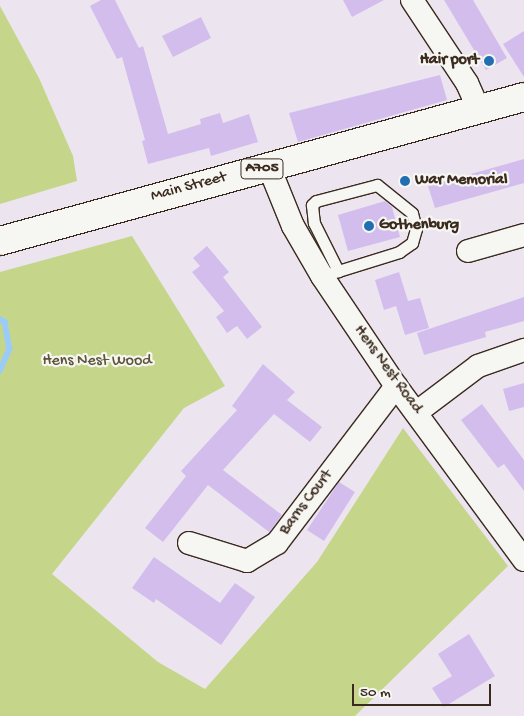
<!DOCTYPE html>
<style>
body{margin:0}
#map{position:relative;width:524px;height:716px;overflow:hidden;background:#ece5f0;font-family:"Gochi Hand",sans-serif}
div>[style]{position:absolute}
.green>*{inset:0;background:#c5d68a}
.stream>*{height:5.5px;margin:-2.75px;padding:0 2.75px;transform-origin:2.75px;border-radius:2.75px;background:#9accf7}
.building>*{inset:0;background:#d3bded}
.roads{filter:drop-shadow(1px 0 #3b2a1e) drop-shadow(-1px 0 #3b2a1e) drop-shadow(0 1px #3b2a1e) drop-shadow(0 -1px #3b2a1e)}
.lane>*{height:11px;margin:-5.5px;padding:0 5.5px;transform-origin:5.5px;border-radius:5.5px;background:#f6f6f2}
.street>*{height:22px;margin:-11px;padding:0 11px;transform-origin:11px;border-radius:11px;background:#f6f6f2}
.primary>*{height:28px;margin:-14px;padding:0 14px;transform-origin:14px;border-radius:14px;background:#f6f6f2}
.dots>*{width:14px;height:14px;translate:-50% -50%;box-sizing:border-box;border:2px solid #f6f6f2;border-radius:50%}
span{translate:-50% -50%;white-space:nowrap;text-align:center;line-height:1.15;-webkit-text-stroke:4.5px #f6f6f2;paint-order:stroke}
.shield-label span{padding:1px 4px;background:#f6f6f2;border:1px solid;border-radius:4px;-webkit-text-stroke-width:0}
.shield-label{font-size:15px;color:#3b2a1e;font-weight:700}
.poi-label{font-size:16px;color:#3b2a1e;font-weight:700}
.right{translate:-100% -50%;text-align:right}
.left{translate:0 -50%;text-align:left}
.street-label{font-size:16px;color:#3b2a1e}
.park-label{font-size:16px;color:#5e5539}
.scale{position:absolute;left:352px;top:684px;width:139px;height:22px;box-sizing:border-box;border:2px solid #3b2a1e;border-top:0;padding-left:6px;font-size:15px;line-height:18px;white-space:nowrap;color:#3b2a1e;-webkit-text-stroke:4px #f6f6f2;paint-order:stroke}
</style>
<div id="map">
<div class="green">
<i style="clip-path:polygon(0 6px,39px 78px,73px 156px,77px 181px,0 204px)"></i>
<i style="clip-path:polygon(132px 236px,225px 386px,184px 408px,52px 574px,158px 662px,205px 689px,317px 562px,403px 428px,508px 566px,355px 716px,0 716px,0 272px)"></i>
</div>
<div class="stream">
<i style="left:0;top:319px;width:6px;rotate:31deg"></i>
<i style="left:5px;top:322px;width:27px;rotate:80deg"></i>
<i style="left:10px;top:349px;width:24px;rotate:114deg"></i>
</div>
<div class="building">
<i style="clip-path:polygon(101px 0,115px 0,139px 48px,143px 46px,168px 134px,201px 124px,200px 119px,220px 113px,223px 123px,249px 114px,258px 142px,211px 156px,209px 148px,148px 164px,142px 141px,145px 140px,122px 57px,117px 59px,90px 6px)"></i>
<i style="clip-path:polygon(343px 0,384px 0,352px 17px)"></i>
<i style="clip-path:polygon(444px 0,473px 0,507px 58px,486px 70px)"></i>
<i style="clip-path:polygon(201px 17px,211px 38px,173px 57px,162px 36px)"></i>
<i style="clip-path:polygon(524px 31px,524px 77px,503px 44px)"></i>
<i style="clip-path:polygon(440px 75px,447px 100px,298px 142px,289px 113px)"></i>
<i style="clip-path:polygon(524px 159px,524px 183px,435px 208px,428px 186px)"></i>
<i style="clip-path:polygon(385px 201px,392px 207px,400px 237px,348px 251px,338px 215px)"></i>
<i style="clip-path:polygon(207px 246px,229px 272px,223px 277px,262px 327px,247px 339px,237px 326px,227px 333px,216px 317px,224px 311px,192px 272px,200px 266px,193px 258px)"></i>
<i style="clip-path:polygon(399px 272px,408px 301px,420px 298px,429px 328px,405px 335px,396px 306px,384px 310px,375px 280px)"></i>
<i style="clip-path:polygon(524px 297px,524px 321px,485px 332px,486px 337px,424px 355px,417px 333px)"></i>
<i style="clip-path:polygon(263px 364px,295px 392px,287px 400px,322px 427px,310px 442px,274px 414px,223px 470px,282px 515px,269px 532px,208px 485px,163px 542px,145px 528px,186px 476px,181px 471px,237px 410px,232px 406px)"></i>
<i style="clip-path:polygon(524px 383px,524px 407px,509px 411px,503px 389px)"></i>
<i style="clip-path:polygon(482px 404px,524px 460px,524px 491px,504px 464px,498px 468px,461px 420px)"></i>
<i style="clip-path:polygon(339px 482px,355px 492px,324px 541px,307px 530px)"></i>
<i style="clip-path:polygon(154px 557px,220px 603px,235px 583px,255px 597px,221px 645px,156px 599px,154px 603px,132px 588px)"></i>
<i style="clip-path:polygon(469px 634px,495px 676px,444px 707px,432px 688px,452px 676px,438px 654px)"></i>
</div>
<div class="roads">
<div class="lane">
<i style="left:322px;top:276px;width:81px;rotate:-17.3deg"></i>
<i style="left:399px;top:252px;width:16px;rotate:-35deg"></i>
<i style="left:412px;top:243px;width:15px;rotate:-74deg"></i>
<i style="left:416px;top:229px;width:16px;rotate:-104deg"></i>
<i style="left:412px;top:213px;width:45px;rotate:-141.3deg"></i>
<i style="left:377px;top:185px;width:63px;rotate:165.3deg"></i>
<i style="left:316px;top:201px;width:6px;rotate:135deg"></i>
<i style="left:312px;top:205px;width:18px;rotate:84deg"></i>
<i style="left:314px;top:223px;width:54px;rotate:63.4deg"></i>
</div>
<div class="street">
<i style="left:412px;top:0;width:100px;rotate:56.5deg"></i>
<i style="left:467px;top:83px;width:30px;rotate:66deg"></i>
<i style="left:269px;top:167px;width:64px;rotate:67.9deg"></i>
<i style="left:293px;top:226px;width:58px;rotate:59.9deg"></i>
<i style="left:322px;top:276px;width:133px;rotate:56.1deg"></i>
<i style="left:396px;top:386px;width:216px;rotate:53.7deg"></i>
<i style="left:468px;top:251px;width:58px;rotate:-15.9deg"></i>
<i style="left:417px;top:412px;width:76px;rotate:-37deg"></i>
<i style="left:478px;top:366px;width:49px;rotate:-19.2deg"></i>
<i style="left:189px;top:543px;width:61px;rotate:17.2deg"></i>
<i style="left:247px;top:561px;width:35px;rotate:-31deg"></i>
<i style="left:277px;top:543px;width:197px;rotate:-52.8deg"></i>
</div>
<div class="primary">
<i style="left:0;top:241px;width:543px;rotate:-15.37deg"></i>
</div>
</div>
<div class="dots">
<i style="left:489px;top:61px;background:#1f6fb2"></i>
<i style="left:405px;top:181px;background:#1f6fb2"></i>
<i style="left:369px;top:226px;background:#1f6fb2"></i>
</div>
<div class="shield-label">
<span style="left:262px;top:169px">A705</span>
</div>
<div class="poi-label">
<span class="right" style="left:479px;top:61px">Hair port</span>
<span class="left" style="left:415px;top:181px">War Memorial</span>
<span class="left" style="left:379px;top:226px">Gothenburg</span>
</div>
<div class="street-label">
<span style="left:189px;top:188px;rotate:-15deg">Main Street</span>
<span style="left:387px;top:370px;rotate:54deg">Hens Nest Road</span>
<span style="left:307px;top:503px;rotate:-53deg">Barns Court</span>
</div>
<div class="park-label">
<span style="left:97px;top:362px">Hens Nest Wood</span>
</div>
<div class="scale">50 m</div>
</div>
